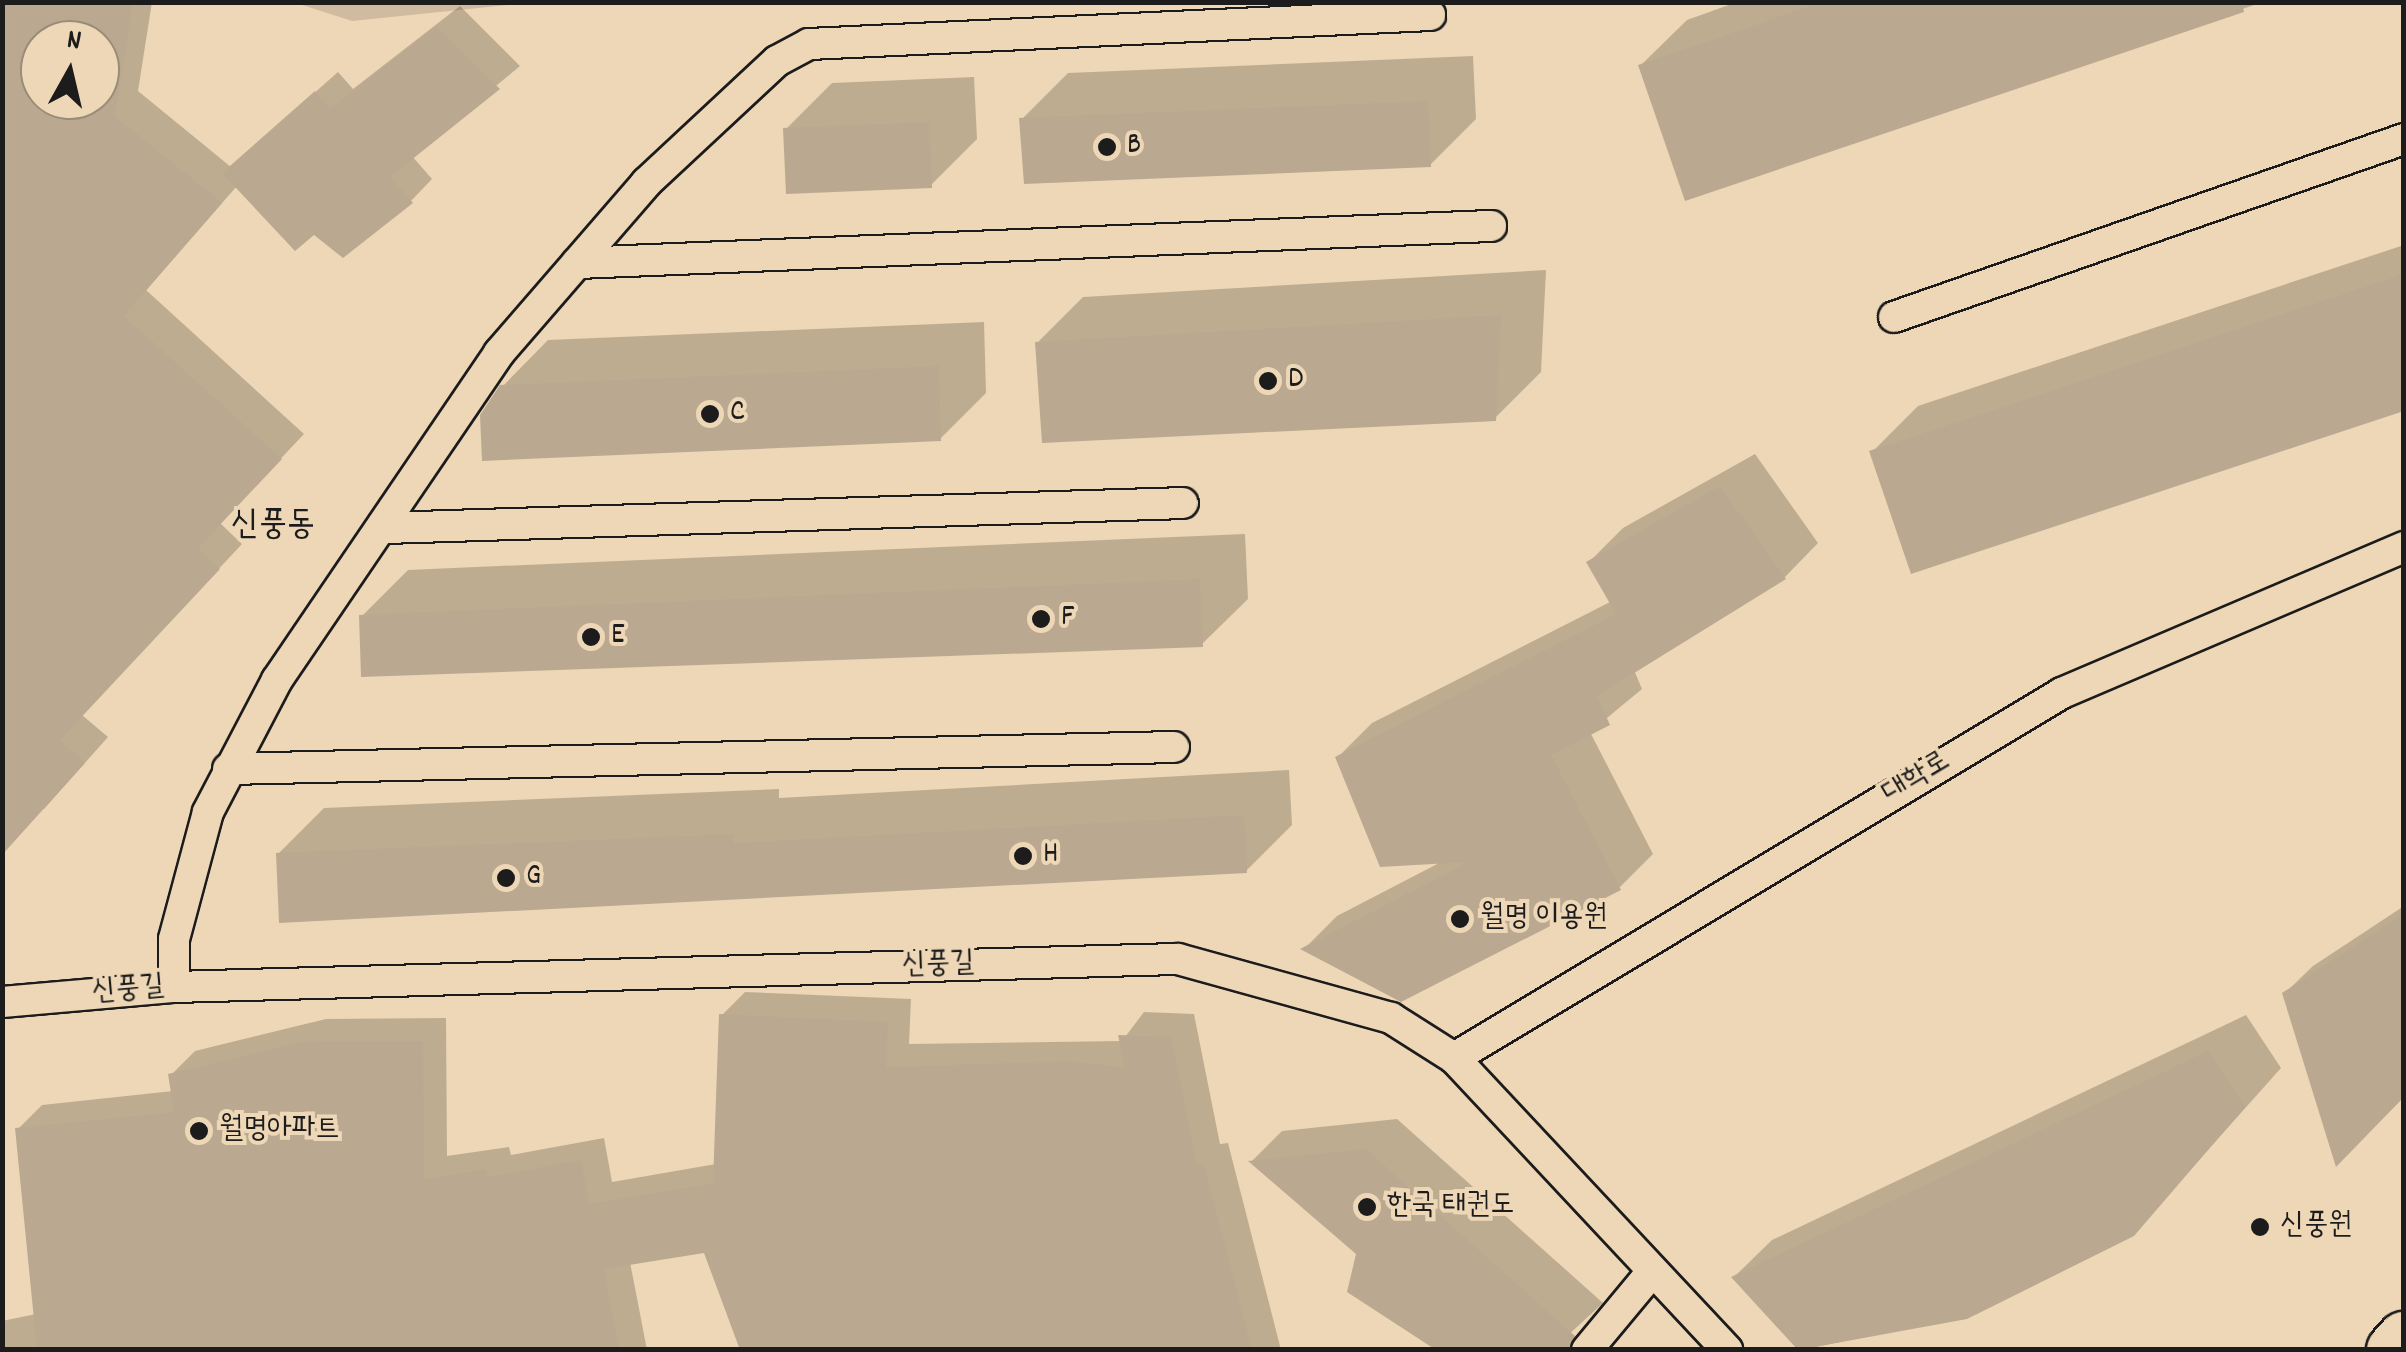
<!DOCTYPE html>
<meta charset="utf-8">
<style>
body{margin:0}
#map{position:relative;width:2406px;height:1352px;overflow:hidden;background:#eed7b6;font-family:Dekko,"Poor Story",sans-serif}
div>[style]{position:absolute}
.green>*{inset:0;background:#d0bba0}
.shadow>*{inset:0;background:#0003}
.building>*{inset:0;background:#baa990}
.roads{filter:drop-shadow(2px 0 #1c1c1c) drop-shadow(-2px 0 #1c1c1c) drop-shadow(0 2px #1c1c1c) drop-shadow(0 -2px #1c1c1c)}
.service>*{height:30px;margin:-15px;padding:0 15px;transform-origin:15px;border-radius:15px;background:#eed7b6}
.tertiary>*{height:55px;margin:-27.5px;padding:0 27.5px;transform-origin:27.5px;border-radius:27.5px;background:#eed7b6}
.dots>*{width:28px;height:28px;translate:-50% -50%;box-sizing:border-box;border:5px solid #eed7b6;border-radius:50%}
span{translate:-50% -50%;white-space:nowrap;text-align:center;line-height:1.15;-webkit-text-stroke:8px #eed7b6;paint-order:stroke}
.poi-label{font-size:30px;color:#1c1c1c}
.left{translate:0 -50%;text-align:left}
.street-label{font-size:30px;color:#1c1c1c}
.quarter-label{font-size:35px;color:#1c1c1c}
.frame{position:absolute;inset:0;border:5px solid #1c1c1c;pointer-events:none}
.north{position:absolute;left:20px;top:20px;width:100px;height:100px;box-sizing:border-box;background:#eed7b6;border:2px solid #9a8c78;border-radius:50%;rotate:8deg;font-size:28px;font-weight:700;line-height:40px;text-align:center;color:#1c1c1c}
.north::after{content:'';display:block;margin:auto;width:35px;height:45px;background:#1c1c1c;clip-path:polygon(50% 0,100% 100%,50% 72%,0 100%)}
</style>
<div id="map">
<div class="green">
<i style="clip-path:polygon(296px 3px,526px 3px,352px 21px)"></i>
</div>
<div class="shadow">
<i style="clip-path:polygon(evenodd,2px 2px,152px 2px,138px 91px,231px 167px,338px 72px,353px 89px,460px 6px,520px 66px,412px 156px,432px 179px,411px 201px,314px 232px,237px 186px,146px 290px,304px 434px,220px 523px,242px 544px,82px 715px,108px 737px,44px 809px,2px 2px,40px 40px,100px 40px,100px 100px,40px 100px,40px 40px)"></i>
<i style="clip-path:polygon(1737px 2px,2263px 2px,1687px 197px,1641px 65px,1687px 20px)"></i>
<i style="clip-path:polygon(1473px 56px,1476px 119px,1430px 165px,1022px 119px,1068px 73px)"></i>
<i style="clip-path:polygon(974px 77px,977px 139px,931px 185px,786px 129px,832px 83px)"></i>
<i style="clip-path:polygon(2404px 245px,2404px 409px,1872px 452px,1918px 406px)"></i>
<i style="clip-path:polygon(1546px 270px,1541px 372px,1495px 418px,1037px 343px,1083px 297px)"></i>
<i style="clip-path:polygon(984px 322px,986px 393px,940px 439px,502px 387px,548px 340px)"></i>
<i style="clip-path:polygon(1755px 454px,1818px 543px,1785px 577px,1634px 670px,1642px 689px,1590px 732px,1653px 854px,1619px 888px,1305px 948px,1337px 916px,1443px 861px,1338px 757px,1372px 723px,1612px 601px,1589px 562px,1623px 528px)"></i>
<i style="clip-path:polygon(1245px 534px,1248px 599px,1202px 644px,362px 616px,408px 570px)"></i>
<i style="clip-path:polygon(1289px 770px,1292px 825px,1246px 871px,278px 854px,324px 808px,779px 789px,779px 798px)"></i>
<i style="clip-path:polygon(2404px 906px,2404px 1095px,2285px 993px,2313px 966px)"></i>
<i style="clip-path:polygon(745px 992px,911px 999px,909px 1044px,1122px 1041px,1144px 1012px,1194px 1014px,1220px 1144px,1228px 1143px,1281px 1350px,741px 1350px,706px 1250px,630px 1262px,647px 1350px,2px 1350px,2px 1321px,36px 1314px,18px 1129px,42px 1105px,173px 1091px,171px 1075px,195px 1051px,326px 1019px,446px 1018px,447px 1156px,509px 1147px,511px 1155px,604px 1138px,612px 1182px,716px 1164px,722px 1015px)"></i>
<i style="clip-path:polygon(2246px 1015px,2281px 1068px,2133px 1234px,1966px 1316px,1801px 1350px,1734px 1277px,1772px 1240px)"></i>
<i style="clip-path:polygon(1397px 1119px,1603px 1303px,1552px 1350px,1359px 1253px,1252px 1161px,1282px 1131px)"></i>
</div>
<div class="building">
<i style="clip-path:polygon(evenodd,2px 2px,133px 2px,115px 116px,222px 203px,124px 316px,282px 459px,198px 548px,220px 569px,60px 740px,85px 763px,2px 855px,2px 2px,40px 40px,100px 40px,100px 100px,40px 100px,40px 40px)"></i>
<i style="clip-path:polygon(1822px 2px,2242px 2px,2244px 12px,1685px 201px,1638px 65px)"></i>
<i style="clip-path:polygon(437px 26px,500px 89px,390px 177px,413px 203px,343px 258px,314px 235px,295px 251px,222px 173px,315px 91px,330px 109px)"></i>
<i style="clip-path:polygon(1428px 101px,1431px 167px,1024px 184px,1019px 118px)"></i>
<i style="clip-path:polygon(929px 122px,932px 188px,786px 194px,783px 128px)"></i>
<i style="clip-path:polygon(2404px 274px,2404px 411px,1911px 574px,1869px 451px)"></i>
<i style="clip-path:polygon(1501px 315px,1496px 421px,1042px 443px,1035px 342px)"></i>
<i style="clip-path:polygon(939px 366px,941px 441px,482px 461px,480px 415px,500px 385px)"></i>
<i style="clip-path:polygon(1720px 486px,1786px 579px,1597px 696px,1610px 725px,1551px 755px,1621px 890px,1401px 1002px,1300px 949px,1469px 862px,1380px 867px,1335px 757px,1616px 614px,1586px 562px)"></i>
<i style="clip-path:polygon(1200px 579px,1203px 647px,361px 677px,359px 615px)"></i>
<i style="clip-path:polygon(1244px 815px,1247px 873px,279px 923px,276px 853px,734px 834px,734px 843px)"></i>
<i style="clip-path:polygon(2404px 913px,2404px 1097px,2336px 1167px,2282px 993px)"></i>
<i style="clip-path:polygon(719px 1014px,888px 1022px,886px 1067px,1068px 1061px,1125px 1067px,1118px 1035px,1171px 1037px,1197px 1166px,1204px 1165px,1252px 1350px,740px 1350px,704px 1253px,604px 1269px,619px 1350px,37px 1350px,15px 1128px,174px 1112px,168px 1074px,300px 1042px,423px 1041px,424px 1179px,486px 1169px,488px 1177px,581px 1160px,589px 1204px,713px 1183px)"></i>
<i style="clip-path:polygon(2208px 1051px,2245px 1107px,2134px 1236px,1967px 1319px,1798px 1350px,1731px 1277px)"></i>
<i style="clip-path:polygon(1366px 1149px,1575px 1336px,1569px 1350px,1436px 1350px,1347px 1292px,1356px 1254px,1248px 1161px)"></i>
</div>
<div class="roads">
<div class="service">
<i style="left:577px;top:263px;width:915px;rotate:-2.32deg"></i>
<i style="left:1894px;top:317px;width:540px;rotate:-19.24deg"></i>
<i style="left:385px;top:528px;width:798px;rotate:-1.79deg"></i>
<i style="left:228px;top:769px;width:946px;rotate:-1.33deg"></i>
<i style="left:174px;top:987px;width:48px;rotate:-90deg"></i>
<i style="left:174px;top:939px;width:131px;rotate:-75deg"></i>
<i style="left:208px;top:812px;width:149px;rotate:-62.4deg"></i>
<i style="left:277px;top:680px;width:395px;rotate:-55.8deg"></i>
<i style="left:499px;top:353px;width:225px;rotate:-49.1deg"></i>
<i style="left:646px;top:183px;width:179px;rotate:-43deg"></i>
<i style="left:777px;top:61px;width:36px;rotate:-28deg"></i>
<i style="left:809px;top:44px;width:622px;rotate:-2.67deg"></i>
<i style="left:2px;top:1002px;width:173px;rotate:-5deg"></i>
<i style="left:174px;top:987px;width:1004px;rotate:-1.6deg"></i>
<i style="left:1178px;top:959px;width:221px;rotate:15.5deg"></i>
<i style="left:1391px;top:1018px;width:75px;rotate:32.4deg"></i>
<i style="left:1454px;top:1058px;width:400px;rotate:46.9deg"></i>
<i style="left:1454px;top:1058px;width:709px;rotate:-30.98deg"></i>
<i style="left:2062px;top:693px;width:372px;rotate:-23.1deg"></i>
<i style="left:1587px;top:1350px;width:100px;rotate:-50.3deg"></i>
</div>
<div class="tertiary">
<i style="left:2394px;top:1350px;width:15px;rotate:-48deg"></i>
</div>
</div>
<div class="dots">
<i style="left:1107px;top:147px;background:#1c1c1c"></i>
<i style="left:1268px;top:381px;background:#1c1c1c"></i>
<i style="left:710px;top:414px;background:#1c1c1c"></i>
<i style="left:1041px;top:619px;background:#1c1c1c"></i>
<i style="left:591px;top:637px;background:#1c1c1c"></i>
<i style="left:1023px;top:856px;background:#1c1c1c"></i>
<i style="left:506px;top:878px;background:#1c1c1c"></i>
<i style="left:1460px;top:919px;background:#1c1c1c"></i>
<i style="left:199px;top:1131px;background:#1c1c1c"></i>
<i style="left:1367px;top:1207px;background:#1c1c1c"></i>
<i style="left:2260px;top:1227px;background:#1c1c1c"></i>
</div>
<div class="poi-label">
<span class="left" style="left:1127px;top:147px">B</span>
<span class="left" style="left:1288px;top:381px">D</span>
<span class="left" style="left:730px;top:414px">C</span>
<span class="left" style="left:1061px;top:619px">F</span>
<span class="left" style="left:611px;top:637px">E</span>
<span class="left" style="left:1043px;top:856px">H</span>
<span class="left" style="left:526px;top:878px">G</span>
<span class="left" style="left:1480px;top:919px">월명 이용원</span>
<span class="left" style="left:219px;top:1131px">월명아파트</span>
<span class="left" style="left:1387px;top:1207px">한국 태권도</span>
<span class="left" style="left:2280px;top:1227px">신풍원</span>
</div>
<div class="street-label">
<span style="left:1917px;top:779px;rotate:-31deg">대학로</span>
<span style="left:938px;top:966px;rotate:-2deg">신풍길</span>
<span style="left:128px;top:991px;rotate:-5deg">신풍길</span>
</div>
<div class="quarter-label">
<span style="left:273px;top:526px">신풍동</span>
</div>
<div class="frame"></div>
<div class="north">N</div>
</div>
